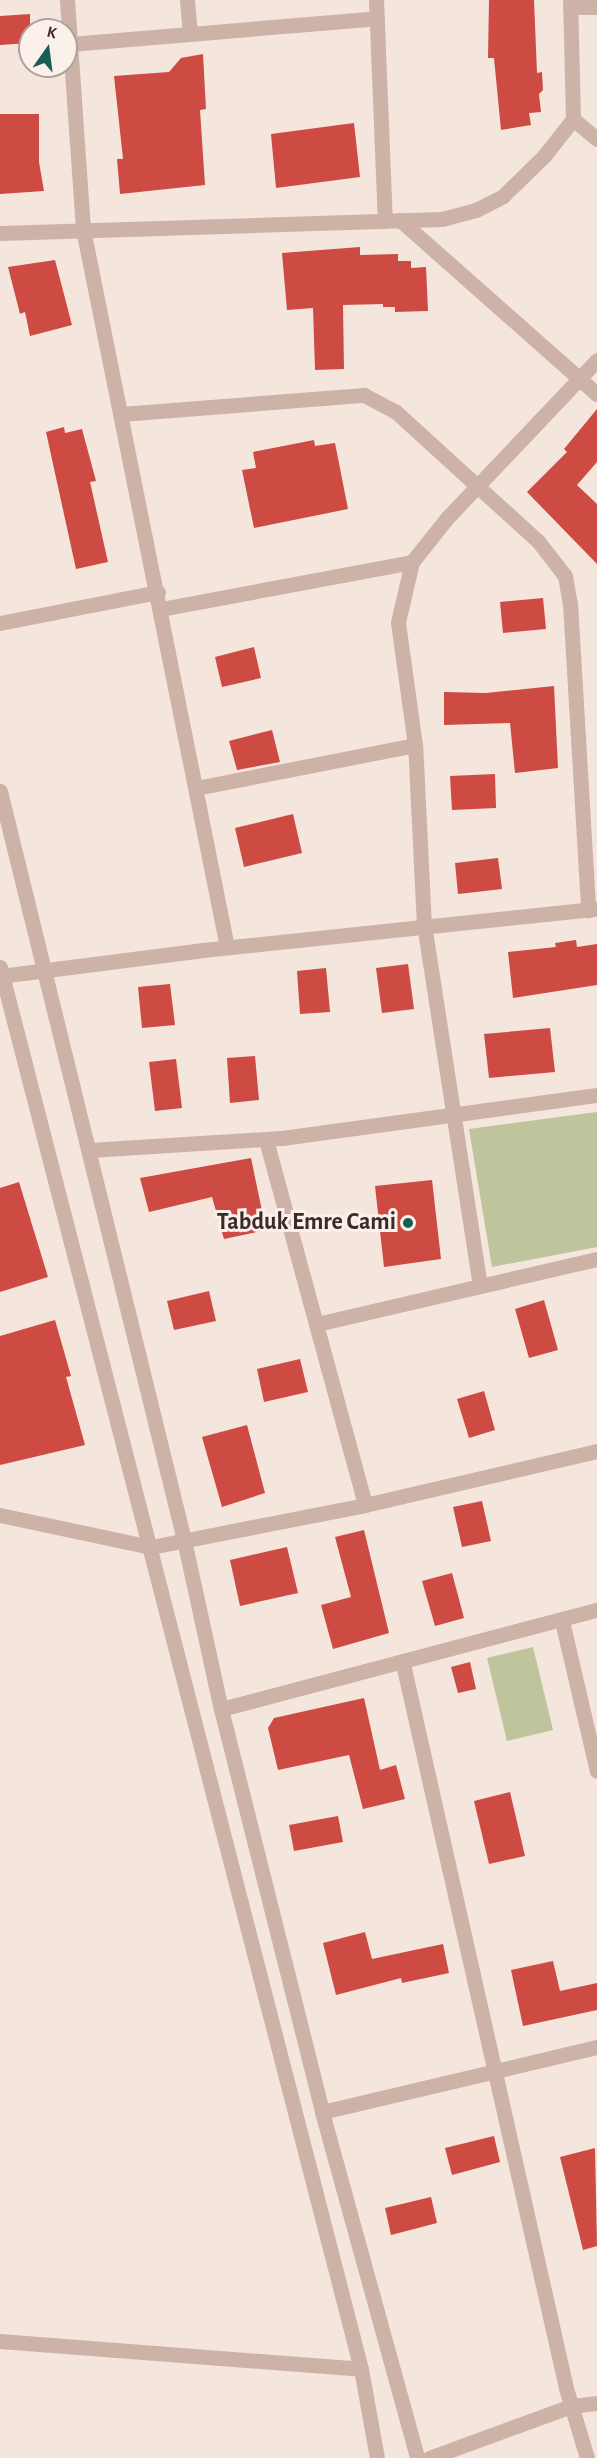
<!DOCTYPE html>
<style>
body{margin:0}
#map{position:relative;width:597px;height:2458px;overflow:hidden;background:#f4e5dd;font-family:"Alegreya Sans",sans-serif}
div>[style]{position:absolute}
.green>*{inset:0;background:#bec49c}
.building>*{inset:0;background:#cd4b42}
.minor>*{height:15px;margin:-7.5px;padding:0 7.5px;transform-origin:7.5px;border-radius:7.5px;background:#cdb2a8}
.dots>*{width:16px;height:16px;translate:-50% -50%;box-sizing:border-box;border:3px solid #fbf0ea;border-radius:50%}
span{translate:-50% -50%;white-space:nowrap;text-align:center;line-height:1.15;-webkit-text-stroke:6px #fbf0ea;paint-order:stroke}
.poi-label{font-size:24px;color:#392b29;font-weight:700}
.right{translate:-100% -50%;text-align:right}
.north{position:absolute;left:18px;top:18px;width:60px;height:60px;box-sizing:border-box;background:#fbf0ea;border:2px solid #ada19d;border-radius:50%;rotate:14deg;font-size:16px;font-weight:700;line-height:24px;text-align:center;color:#392b29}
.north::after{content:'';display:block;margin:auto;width:21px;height:27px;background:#1b5e56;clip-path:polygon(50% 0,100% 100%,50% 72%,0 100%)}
</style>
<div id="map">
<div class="green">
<i style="clip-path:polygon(597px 1112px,597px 1247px,492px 1267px,469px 1129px)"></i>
<i style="clip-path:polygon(533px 1647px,553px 1730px,507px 1741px,487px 1658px)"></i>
</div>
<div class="building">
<i style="clip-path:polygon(489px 0,534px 0,537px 73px,542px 72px,543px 90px,539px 94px,541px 112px,529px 113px,531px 125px,501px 130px,494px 58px,488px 58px)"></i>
<i style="clip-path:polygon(30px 14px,30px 43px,0 45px,0 16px)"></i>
<i style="clip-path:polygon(203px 54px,206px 109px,200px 110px,205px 185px,120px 194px,117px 159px,123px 159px,114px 76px,169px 72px,181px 58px)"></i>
<i style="clip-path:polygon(0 114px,39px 114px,39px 162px,44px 191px,0 194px)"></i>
<i style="clip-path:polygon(354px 123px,360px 177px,276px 188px,271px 134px)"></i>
<i style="clip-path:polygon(360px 247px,360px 255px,398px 254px,398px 261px,411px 261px,411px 268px,426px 267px,428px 311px,395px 312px,395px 307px,383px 307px,383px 304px,343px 305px,344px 369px,315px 370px,313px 308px,287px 310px,282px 253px)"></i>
<i style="clip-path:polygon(55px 260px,72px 325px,30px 336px,25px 312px,20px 314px,8px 267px)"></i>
<i style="clip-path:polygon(597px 409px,597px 462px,577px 485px,597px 504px,597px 564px,527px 492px,567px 452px,564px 449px)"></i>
<i style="clip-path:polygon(64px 427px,65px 433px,82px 429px,96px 481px,90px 482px,108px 562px,76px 569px,46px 432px)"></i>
<i style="clip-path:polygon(314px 440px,315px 446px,335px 443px,348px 509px,254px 528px,242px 470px,256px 468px,253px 452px)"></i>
<i style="clip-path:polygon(543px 598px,546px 629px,503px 633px,500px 602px)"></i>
<i style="clip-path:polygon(254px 647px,261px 678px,222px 687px,215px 657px)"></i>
<i style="clip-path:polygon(554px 686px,558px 768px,515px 773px,510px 723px,444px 725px,444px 692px,486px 693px)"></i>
<i style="clip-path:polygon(272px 730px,280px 762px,237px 770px,229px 741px)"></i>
<i style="clip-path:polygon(495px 774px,496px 808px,452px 810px,450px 776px)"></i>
<i style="clip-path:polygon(293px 814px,302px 853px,244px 867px,235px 828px)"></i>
<i style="clip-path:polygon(498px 858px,502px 889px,458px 894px,455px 863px)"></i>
<i style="clip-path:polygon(576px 940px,577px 947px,597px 944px,597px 985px,513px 998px,508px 952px,556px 947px,555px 943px)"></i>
<i style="clip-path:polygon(408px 964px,414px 1009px,382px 1013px,376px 968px)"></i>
<i style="clip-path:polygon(326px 968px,330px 1012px,300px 1014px,297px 971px)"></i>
<i style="clip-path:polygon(170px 984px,175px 1025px,142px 1028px,138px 987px)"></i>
<i style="clip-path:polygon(550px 1028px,555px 1072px,489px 1078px,484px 1034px)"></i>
<i style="clip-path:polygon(255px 1056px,259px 1100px,230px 1103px,227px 1058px)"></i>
<i style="clip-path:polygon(176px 1059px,182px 1108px,155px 1111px,149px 1062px)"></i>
<i style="clip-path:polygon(251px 1158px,266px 1230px,224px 1239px,212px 1197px,149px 1212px,140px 1178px)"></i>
<i style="clip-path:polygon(432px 1180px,441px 1259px,384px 1267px,375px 1186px)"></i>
<i style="clip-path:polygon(19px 1182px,48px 1277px,0 1292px,0 1188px)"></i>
<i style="clip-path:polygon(209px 1291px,216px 1321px,174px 1330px,167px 1301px)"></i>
<i style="clip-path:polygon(544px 1300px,558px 1350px,529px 1358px,515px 1309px)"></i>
<i style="clip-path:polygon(55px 1320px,71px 1376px,66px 1377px,85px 1445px,0 1465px,0 1336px)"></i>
<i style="clip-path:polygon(300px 1359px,308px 1392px,264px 1402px,257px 1369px)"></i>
<i style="clip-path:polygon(484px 1391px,495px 1430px,469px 1438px,457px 1399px)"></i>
<i style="clip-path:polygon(247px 1425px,265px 1493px,222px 1507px,202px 1437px)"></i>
<i style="clip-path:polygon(482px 1501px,491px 1541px,462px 1547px,453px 1507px)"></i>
<i style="clip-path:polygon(364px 1530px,389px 1633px,333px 1649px,321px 1605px,351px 1597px,335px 1537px)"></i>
<i style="clip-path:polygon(287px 1547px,298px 1593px,240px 1606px,230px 1560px)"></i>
<i style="clip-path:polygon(452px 1573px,464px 1618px,435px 1626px,422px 1581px)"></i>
<i style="clip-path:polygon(470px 1662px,476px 1689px,458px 1693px,451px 1667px)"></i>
<i style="clip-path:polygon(364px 1698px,380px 1770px,396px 1765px,405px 1799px,363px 1809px,349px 1755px,278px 1770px,268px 1728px,274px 1718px)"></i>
<i style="clip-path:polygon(510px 1792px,525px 1856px,489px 1864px,474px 1801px)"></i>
<i style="clip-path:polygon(338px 1816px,343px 1842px,294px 1851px,289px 1825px)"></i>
<i style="clip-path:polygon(365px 1932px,372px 1959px,443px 1944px,449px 1973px,402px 1983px,401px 1978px,336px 1995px,323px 1943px)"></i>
<i style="clip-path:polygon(553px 1961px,560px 1991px,597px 1983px,597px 2010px,523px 2026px,511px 1970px)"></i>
<i style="clip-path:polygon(494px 2136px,500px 2162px,452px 2175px,445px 2148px)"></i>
<i style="clip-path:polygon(595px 2148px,597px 2246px,583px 2250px,560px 2157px)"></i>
<i style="clip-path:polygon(431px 2197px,437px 2223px,391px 2235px,385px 2208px)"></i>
</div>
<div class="minor">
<i style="left:67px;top:0;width:230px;rotate:86deg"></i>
<i style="left:83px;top:229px;width:732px;rotate:78.66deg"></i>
<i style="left:187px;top:0;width:34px;rotate:85deg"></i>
<i style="left:376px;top:0;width:221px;rotate:87.7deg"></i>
<i style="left:570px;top:7px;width:27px"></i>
<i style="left:70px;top:44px;width:308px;rotate:-4.8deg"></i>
<i style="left:573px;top:119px;width:31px;rotate:40deg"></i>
<i style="left:400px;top:220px;width:263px;rotate:41.5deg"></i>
<i style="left:0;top:233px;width:442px;rotate:-1.8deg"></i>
<i style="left:442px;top:219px;width:35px;rotate:-15deg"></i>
<i style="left:476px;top:210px;width:30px;rotate:-27deg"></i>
<i style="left:503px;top:196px;width:57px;rotate:-44.3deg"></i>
<i style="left:544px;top:156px;width:47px;rotate:-51.9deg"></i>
<i style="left:573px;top:119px;width:119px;rotate:-91.4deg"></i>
<i style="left:121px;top:414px;width:244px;rotate:-4.5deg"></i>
<i style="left:364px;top:395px;width:36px;rotate:28deg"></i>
<i style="left:396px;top:412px;width:192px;rotate:42.3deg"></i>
<i style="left:538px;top:541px;width:44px;rotate:52.4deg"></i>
<i style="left:565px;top:576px;width:27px;rotate:80deg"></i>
<i style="left:570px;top:603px;width:308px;rotate:86.6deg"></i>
<i style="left:161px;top:609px;width:255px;rotate:-10.6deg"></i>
<i style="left:0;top:623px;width:161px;rotate:-11.1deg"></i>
<i style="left:196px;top:788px;width:223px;rotate:-11.1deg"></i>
<i style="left:0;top:791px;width:771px;rotate:76.2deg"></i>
<i style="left:184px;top:1540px;width:173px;rotate:77.7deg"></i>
<i style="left:221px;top:1709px;width:415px;rotate:75.9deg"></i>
<i style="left:322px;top:2112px;width:359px;rotate:74.6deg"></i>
<i style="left:0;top:967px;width:1448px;rotate:75.56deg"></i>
<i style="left:361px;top:2369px;width:90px;rotate:79.8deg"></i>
<i style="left:0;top:976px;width:205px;rotate:-7.3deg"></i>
<i style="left:203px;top:950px;width:395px;rotate:-6deg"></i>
<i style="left:266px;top:1140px;width:378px;rotate:74.8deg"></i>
<i style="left:90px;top:1150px;width:192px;rotate:-3.6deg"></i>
<i style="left:282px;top:1138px;width:318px;rotate:-7.8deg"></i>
<i style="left:480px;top:1286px;width:364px;rotate:-98.8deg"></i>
<i style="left:424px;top:926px;width:181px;rotate:-92.8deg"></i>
<i style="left:415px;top:745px;width:124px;rotate:-97.9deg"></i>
<i style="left:398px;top:622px;width:62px;rotate:-76.9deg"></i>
<i style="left:412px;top:562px;width:56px;rotate:-51.5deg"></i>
<i style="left:447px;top:518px;width:218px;rotate:-46.5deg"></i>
<i style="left:317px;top:1324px;width:287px;rotate:-13.1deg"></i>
<i style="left:0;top:1515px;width:154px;rotate:12deg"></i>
<i style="left:151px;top:1547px;width:218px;rotate:-11.1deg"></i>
<i style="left:365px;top:1505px;width:238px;rotate:-13.1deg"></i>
<i style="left:562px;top:1621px;width:154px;rotate:76.9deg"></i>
<i style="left:403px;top:1664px;width:742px;rotate:77.31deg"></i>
<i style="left:566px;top:2388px;width:73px;rotate:73.3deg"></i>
<i style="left:221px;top:1709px;width:389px;rotate:-14.8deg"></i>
<i style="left:322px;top:2112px;width:283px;rotate:-13.3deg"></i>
<i style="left:0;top:2341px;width:362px;rotate:4.4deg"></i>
<i style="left:429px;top:2458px;width:151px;rotate:-20.1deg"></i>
<i style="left:571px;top:2406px;width:26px;rotate:-7deg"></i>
</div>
<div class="dots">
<i style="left:408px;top:1223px;background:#1b5e56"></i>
</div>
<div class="poi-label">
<span class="right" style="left:396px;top:1223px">Tabduk Emre Cami</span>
</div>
<div class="north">K</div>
</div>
